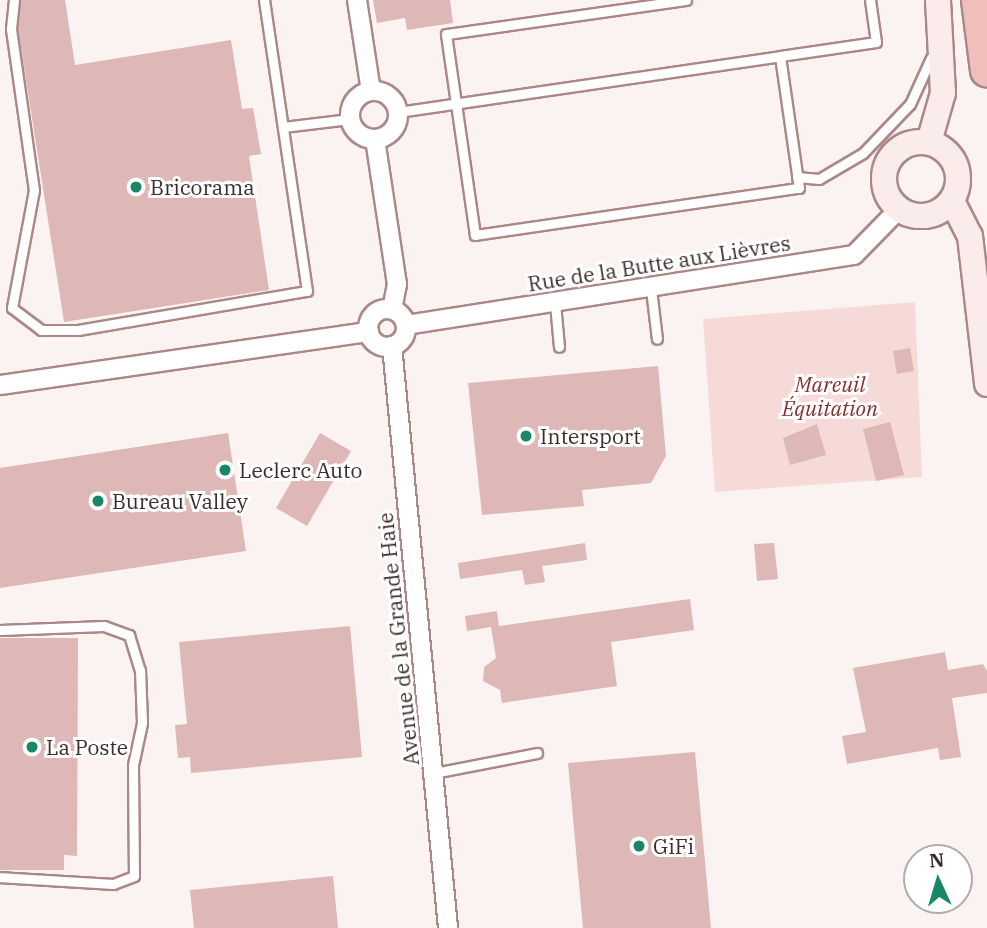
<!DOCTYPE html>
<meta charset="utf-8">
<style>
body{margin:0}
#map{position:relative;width:987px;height:928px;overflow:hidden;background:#fbf3f2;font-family:"IBM Plex Serif",serif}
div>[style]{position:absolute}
.green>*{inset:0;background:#f6dad8}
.building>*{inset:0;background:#ddb8b6}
.roads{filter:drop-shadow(2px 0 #ab8886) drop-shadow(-2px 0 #ab8886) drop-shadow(0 2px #ab8886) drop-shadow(0 -2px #ab8886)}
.lane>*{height:9px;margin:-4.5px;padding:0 4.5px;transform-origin:4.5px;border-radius:4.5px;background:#fff}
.street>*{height:18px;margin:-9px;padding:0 9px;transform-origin:9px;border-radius:9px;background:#fff}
.street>.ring{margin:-9px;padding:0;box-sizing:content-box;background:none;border:18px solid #fff;border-radius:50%}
.secondary>*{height:24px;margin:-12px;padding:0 12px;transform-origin:12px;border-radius:12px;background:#faeceb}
.secondary>.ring{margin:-12px;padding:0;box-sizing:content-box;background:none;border:24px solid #faeceb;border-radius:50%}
.highway>*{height:32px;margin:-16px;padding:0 16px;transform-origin:16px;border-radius:16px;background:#f0bfbb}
.dots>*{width:19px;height:19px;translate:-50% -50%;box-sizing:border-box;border:4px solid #fff;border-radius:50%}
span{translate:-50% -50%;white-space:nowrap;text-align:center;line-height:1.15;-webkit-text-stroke:6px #fff;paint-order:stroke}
.poi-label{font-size:21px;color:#3b2d2c}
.left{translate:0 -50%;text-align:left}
.street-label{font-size:21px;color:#3b2d2c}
.park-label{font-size:21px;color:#853232;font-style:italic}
.north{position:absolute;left:903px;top:844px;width:70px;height:70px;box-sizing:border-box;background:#fff;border:2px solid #b1abab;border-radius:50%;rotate:356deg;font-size:19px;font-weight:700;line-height:28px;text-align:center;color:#3b2d2c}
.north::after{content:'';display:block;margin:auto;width:24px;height:32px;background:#188765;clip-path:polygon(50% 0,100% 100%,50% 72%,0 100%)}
</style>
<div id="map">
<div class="green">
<i style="clip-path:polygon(915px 302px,922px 477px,715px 492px,703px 319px)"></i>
</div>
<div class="building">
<i style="clip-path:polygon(21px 0,65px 0,75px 65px,231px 40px,242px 109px,253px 108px,261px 154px,249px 156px,269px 290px,64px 322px,18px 29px)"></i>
<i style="clip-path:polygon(373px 0,450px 0,453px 23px,407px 30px,405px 18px,377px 23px)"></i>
<i style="clip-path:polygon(910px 348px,914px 371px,897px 374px,893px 351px)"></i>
<i style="clip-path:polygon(658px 366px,666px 456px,651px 483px,582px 490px,584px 506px,482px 515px,468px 383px)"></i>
<i style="clip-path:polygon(890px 422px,904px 475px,876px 481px,863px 429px)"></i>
<i style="clip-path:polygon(817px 424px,826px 455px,790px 465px,783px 438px)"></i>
<i style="clip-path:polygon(228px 433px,246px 551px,0 588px,0 468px)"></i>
<i style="clip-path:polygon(320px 433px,351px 451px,307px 526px,276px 508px)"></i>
<i style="clip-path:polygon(585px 543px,587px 560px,542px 566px,545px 582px,525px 585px,522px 570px,460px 579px,458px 563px)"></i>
<i style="clip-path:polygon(774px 543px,778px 579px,757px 581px,754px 544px)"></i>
<i style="clip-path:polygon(690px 599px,694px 630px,611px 642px,617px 686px,502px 703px,500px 690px,483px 681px,484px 667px,496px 658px,491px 627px,467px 631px,465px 616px,497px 611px,499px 626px)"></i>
<i style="clip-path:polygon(350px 626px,362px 757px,191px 773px,190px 757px,178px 758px,175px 725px,187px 724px,179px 642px)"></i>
<i style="clip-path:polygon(0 638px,78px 638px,77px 856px,64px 855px,64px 870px,0 870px)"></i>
<i style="clip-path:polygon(945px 652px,948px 670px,983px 664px,987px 671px,987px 693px,952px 698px,961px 757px,940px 760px,938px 748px,847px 764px,842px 736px,866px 732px,853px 668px)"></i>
<i style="clip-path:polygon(695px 752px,711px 928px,583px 928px,568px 763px)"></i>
<i style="clip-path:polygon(333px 876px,338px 928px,194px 928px,190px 890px)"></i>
</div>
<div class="roads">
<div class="lane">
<i style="left:14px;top:0;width:29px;rotate:96deg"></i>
<i style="left:11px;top:29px;width:163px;rotate:81.9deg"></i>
<i style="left:34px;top:190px;width:120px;rotate:100.6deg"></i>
<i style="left:12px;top:308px;width:36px;rotate:37deg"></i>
<i style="left:41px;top:330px;width:37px"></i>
<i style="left:78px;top:330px;width:232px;rotate:-9.7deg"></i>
<i style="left:307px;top:291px;width:294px;rotate:-98.4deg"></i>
<i style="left:686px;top:0;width:242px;rotate:171.9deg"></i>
<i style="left:446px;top:34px;width:203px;rotate:81.8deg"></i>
<i style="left:475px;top:235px;width:327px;rotate:-8.3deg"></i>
<i style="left:799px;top:188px;width:133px;rotate:-98.2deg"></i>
<i style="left:780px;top:56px;width:97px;rotate:-8.3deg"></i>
<i style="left:876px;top:42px;width:42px;rotate:-98.1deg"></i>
<i style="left:398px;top:112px;width:386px;rotate:-8.3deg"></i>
<i style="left:283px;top:127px;width:67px;rotate:-6.8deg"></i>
<i style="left:797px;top:177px;width:22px;rotate:5deg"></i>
<i style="left:819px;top:179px;width:51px;rotate:-30.6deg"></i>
<i style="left:863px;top:153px;width:68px;rotate:-46.2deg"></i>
<i style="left:910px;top:104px;width:51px;rotate:-65.5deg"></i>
<i style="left:651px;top:289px;width:50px;rotate:83.2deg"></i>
<i style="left:555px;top:303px;width:44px;rotate:84.8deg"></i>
<i style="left:0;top:630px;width:104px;rotate:-2.2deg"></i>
<i style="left:104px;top:626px;width:27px;rotate:20deg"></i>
<i style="left:129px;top:635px;width:37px;rotate:73deg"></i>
<i style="left:140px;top:670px;width:53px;rotate:87.8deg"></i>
<i style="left:142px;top:723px;width:43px;rotate:102.1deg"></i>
<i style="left:133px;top:765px;width:111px;rotate:89.5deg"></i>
<i style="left:134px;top:876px;width:22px;rotate:159deg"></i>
<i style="left:113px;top:884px;width:113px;rotate:-176.5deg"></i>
<i style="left:434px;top:773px;width:105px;rotate:-11deg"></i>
</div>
<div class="street">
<i style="left:357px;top:0;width:92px;rotate:81.3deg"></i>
<i class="ring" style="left:350px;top:91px;width:30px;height:30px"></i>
<i style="left:375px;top:139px;width:147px;rotate:81.4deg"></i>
<i style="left:397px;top:284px;width:26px;rotate:101deg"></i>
<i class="ring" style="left:368px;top:309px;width:20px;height:20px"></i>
<i style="left:406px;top:325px;width:453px;rotate:-8.9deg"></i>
<i style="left:854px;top:255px;width:64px;rotate:-45.6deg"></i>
<i style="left:392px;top:346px;width:585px;rotate:84.5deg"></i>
<i style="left:0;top:385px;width:373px;rotate:-8.2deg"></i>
</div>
<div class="secondary">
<i class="ring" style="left:884px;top:142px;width:50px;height:50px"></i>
<i style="left:929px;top:142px;width:51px;rotate:-74.1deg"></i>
<i style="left:943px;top:93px;width:93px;rotate:-93.1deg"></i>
<i style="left:952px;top:201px;width:39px;rotate:63deg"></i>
<i style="left:970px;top:236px;width:149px;rotate:83.4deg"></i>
</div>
<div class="highway">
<i style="left:978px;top:0;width:71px;rotate:82.7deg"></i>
</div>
</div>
<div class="dots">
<i style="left:136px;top:187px;background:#188765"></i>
<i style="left:526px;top:436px;background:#188765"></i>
<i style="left:225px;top:470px;background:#188765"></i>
<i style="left:98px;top:501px;background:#188765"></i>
<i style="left:32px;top:747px;background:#188765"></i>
<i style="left:639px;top:846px;background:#188765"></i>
</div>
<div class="poi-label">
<span class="left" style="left:150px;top:187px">Bricorama</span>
<span class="left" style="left:540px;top:436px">Intersport</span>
<span class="left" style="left:239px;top:470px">Leclerc Auto</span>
<span class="left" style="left:112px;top:501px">Bureau Valley</span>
<span class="left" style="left:46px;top:747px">La Poste</span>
<span class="left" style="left:653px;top:846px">GiFi</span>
</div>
<div class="street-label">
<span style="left:659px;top:263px;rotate:-9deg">Rue de la Butte aux Lièvres</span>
<span style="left:398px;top:639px;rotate:-96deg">Avenue de la Grande Haie</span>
</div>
<div class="park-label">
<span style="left:830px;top:396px">Mareuil<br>Équitation</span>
</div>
<div class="north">N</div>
</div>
